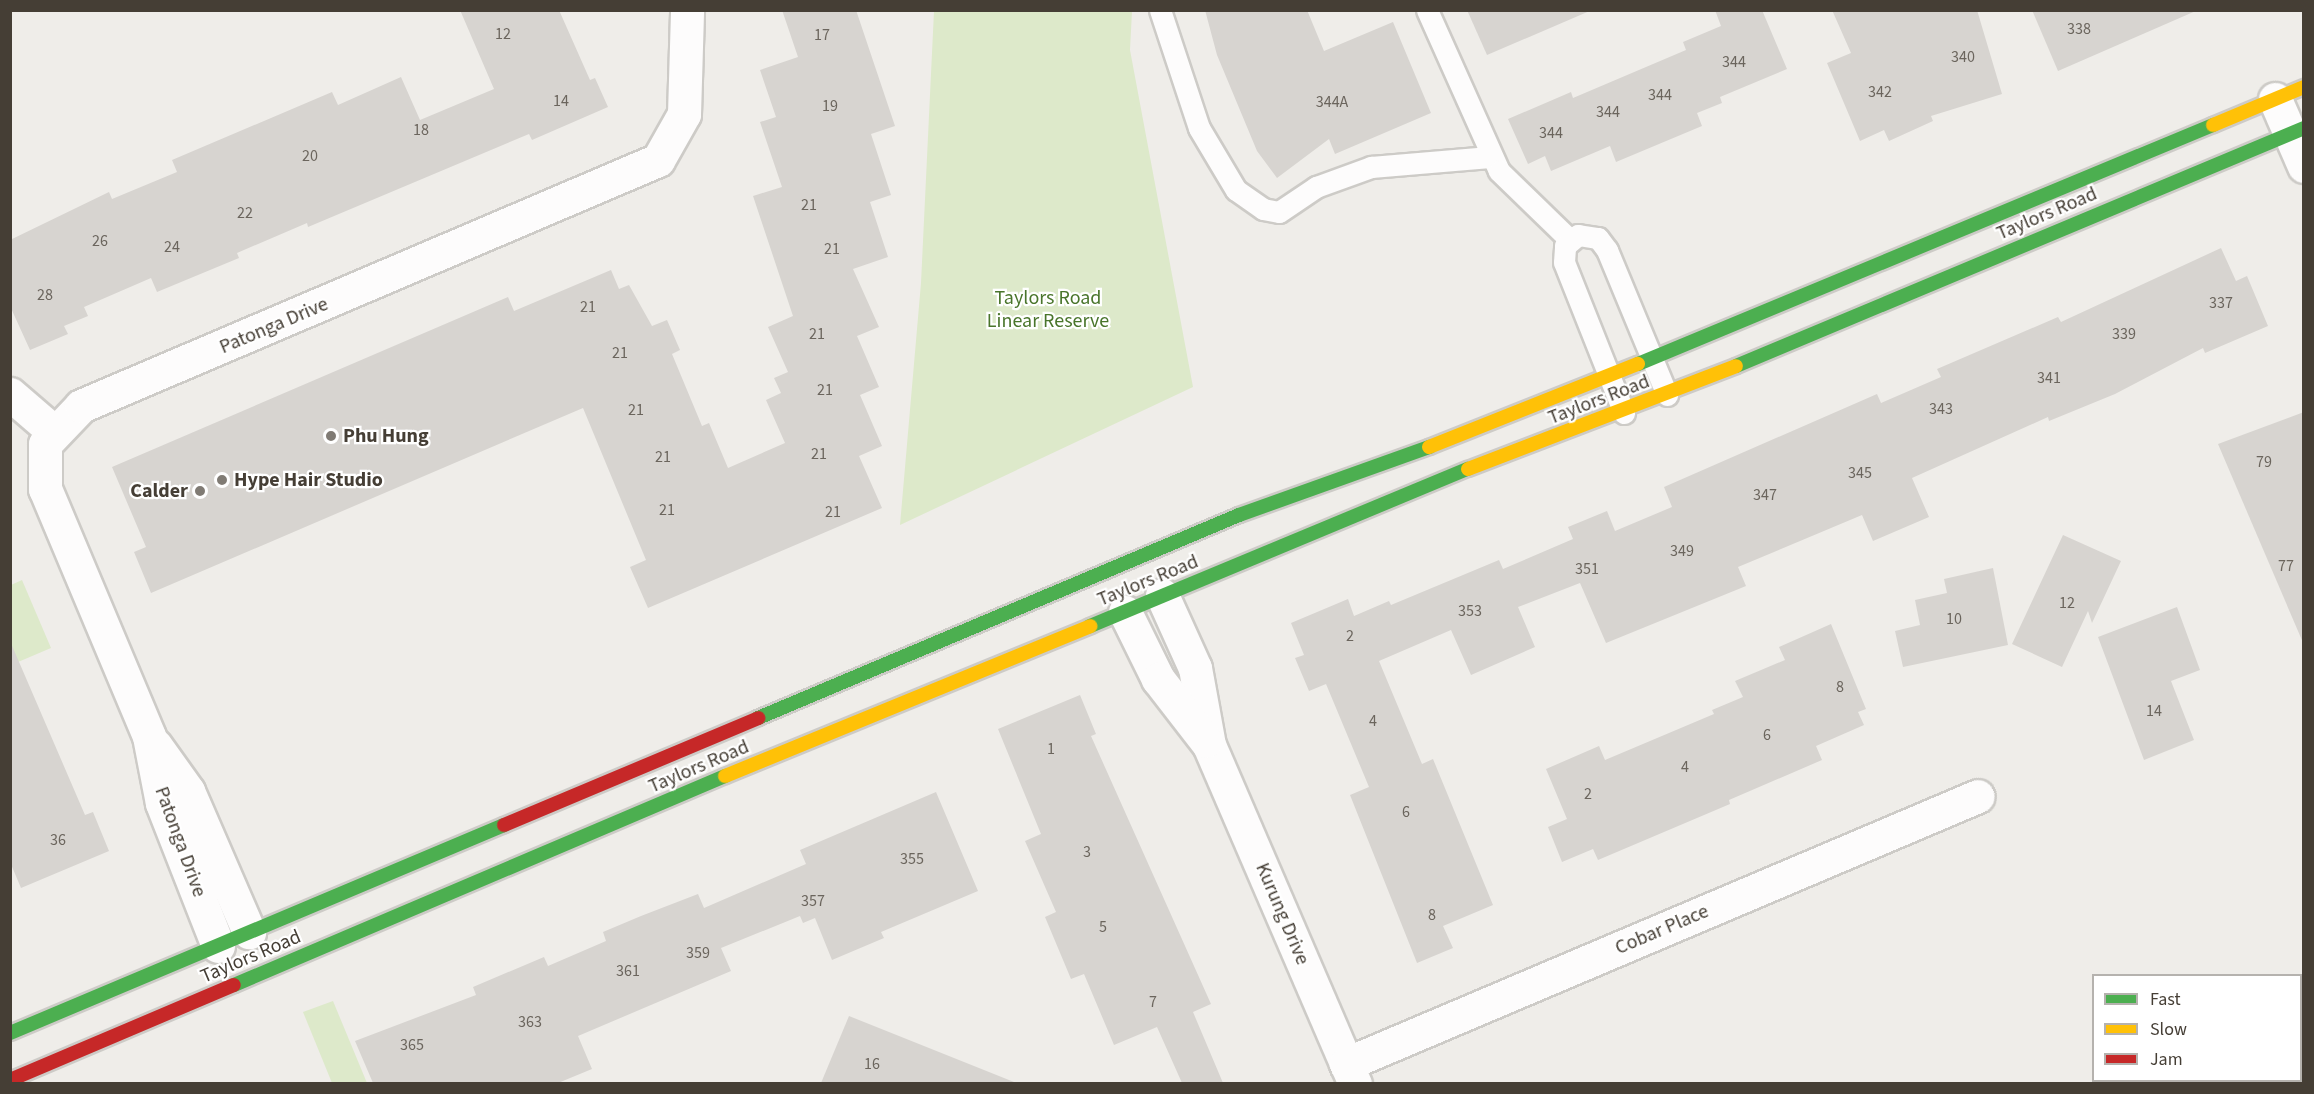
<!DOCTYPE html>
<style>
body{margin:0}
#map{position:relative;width:2314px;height:1094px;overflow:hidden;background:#efede9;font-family:"Source Sans 3",sans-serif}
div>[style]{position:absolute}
.green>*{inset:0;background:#dde9ca}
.building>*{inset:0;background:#d7d4d0}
.roads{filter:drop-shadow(2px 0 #cdcbc7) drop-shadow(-2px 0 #cdcbc7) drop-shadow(0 2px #cdcbc7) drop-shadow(0 -2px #cdcbc7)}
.lane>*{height:21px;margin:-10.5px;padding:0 10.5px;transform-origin:10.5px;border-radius:10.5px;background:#fdfcfc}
.street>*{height:33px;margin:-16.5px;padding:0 16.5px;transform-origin:16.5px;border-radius:16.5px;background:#fdfcfc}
.fast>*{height:14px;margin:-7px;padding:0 7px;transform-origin:7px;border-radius:7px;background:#4caf50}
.slow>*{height:14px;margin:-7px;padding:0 7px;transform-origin:7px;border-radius:7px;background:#ffc107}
.jam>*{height:14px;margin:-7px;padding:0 7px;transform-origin:7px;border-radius:7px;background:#c62828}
.dots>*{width:16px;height:16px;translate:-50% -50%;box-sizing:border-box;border:3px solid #fff;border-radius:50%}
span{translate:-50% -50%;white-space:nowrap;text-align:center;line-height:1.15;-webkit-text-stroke:4.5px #fff;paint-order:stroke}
.number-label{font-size:16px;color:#6b655d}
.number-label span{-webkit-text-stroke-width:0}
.street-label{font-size:20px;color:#453e35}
.park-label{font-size:20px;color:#49752b}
.poi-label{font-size:20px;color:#453e35;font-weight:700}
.left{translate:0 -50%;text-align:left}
.right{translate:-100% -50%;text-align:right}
.frame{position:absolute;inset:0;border:12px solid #453e35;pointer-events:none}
.legend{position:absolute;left:2092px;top:974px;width:210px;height:108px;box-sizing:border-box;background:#fff;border:2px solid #b5b2ae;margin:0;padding:8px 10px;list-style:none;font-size:18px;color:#453e35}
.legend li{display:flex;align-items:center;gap:12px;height:30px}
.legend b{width:30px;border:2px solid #b5b2ae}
</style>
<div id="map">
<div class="green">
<i style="clip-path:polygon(934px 11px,1132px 11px,1130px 50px,1193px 387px,900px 525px,921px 283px)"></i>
<i style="clip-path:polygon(22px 580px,51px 648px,11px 665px,11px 585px)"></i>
<i style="clip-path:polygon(333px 1001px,367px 1083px,332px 1083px,303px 1012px)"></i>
</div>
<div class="building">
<i style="clip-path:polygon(460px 10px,559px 10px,590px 80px,595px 78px,608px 107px,532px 140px,529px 134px,308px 227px,307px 223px,237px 253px,239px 258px,157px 292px,151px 278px,84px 307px,88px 316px,64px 326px,68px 334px,30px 350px,10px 306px,10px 240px,109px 192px,112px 199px,177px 172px,172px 160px,332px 92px,338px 105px,401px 77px,420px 120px,494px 89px)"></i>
<i style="clip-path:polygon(782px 10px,856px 10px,895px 126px,871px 134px,891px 195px,870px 202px,888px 257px,853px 269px,879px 327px,857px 336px,879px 387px,860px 395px,882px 446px,859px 456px,882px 508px,648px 608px,630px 567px,646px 560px,583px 408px,151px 593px,134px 552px,146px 547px,112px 467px,508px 297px,514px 311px,611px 270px,619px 289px,629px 285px,652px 326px,667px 320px,680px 350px,672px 354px,702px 426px,709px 423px,728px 468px,785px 443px,766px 400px,781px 393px,774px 378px,788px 372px,768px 327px,793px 316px,753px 196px,782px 187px,760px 122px,776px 117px,760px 70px,798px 57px)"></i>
<i style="clip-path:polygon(1205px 10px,1307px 10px,1324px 51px,1393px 22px,1431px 113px,1335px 154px,1329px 139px,1277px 178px,1257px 151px,1217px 55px)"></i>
<i style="clip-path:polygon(1467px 10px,1592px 10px,1487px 55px)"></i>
<i style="clip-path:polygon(1715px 10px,1762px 10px,1787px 69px,1720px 97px,1722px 103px,1697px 113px,1702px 126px,1616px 162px,1610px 146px,1551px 171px,1545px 156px,1528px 164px,1508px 119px,1571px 92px,1573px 98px,1686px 50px,1683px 42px,1721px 26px)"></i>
<i style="clip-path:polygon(1832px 10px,1977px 10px,2002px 94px,1931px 116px,1933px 121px,1889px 141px,1884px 130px,1860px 141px,1827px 63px,1851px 53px)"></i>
<i style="clip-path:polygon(2032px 10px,2198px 10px,2058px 71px)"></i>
<i style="clip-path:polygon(2221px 248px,2236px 281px,2247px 276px,2268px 326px,2205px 353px,2203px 348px,2115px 394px,2049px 421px,2048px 417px,1912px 478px,1929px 517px,1873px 541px,1862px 515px,1738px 567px,1746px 586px,1606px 643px,1580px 583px,1518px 607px,1535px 647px,1471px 675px,1451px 630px,1379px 661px,1422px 764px,1433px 759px,1493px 905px,1443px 926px,1453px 948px,1417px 963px,1350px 795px,1369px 787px,1326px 684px,1309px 691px,1295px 658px,1304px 655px,1291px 623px,1348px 599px,1354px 616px,1389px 601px,1391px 605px,1499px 560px,1503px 569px,1573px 539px,1568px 527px,1607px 511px,1615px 531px,1672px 507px,1664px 487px,1877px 394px,1881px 403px,1941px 377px,1937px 369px,2058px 317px,2061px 322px)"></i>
<i style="clip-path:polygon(2304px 412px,2304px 645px,2218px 444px)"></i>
<i style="clip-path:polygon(2063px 535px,2121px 561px,2092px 623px,2088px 611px,2062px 667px,2012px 644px)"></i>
<i style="clip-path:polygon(1993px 568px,2008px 645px,1903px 667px,1895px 631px,1920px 625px,1915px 600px,1947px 593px,1944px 579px)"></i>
<i style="clip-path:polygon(2177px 607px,2200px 670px,2171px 681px,2194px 740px,2144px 760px,2098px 637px)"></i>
<i style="clip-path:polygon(1831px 624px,1866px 709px,1858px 712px,1864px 725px,1816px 746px,1822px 760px,1729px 800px,1730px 804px,1598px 860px,1593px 849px,1562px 862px,1548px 827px,1567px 819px,1546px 769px,1599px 746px,1605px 760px,1714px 714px,1712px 710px,1743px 697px,1735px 681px,1785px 660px,1779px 647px)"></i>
<i style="clip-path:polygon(10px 641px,85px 815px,93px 812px,109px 851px,21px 888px,10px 862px)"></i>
<i style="clip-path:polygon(1080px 695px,1096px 734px,1091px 736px,1211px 1004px,1193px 1012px,1223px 1083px,1182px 1083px,1157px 1027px,1114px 1045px,1084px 974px,1071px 979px,1045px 917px,1056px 912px,1025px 841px,1041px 834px,998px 729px)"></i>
<i style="clip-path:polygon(936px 792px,978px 891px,881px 932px,884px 938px,832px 960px,815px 918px,803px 923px,800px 916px,721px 948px,731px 971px,578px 1036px,592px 1069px,558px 1083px,373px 1083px,355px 1041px,476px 995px,473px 987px,544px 957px,548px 966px,606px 941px,603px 932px,641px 916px,698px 894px,704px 908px,806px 864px,800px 850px)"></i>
<i style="clip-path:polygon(849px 1016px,1014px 1082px,1013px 1083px,821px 1083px)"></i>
</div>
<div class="roads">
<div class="lane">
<i style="left:1160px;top:10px;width:124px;rotate:71.7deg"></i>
<i style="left:1199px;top:128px;width:72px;rotate:59.2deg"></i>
<i style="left:1236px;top:190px;width:33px;rotate:35deg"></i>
<i style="left:1263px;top:209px;width:16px;rotate:11deg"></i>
<i style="left:1279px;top:212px;width:45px;rotate:-34deg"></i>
<i style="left:1316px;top:187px;width:59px;rotate:-20deg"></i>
<i style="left:1371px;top:167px;width:119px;rotate:-4.8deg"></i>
<i style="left:1427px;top:10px;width:176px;rotate:65.9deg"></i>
<i style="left:1499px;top:171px;width:99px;rotate:44.2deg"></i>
<i style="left:1624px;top:413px;width:162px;rotate:-111.7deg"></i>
<i style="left:1564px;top:262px;width:16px;rotate:-86deg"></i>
<i style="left:1565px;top:246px;width:17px;rotate:-40deg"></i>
<i style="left:1578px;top:235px;width:20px;rotate:9deg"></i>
<i style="left:1598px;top:238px;width:15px;rotate:53deg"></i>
<i style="left:1607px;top:250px;width:157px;rotate:67.5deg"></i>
</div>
<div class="street">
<i style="left:2275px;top:99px;width:73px;rotate:66.6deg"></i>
<i style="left:10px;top:394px;width:57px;rotate:40.7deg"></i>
<i style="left:1162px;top:595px;width:80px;rotate:65.7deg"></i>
<i style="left:1195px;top:668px;width:78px;rotate:79.7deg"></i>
<i style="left:1209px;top:745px;width:369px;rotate:66.7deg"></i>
<i style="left:1125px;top:612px;width:75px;rotate:63.8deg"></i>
<i style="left:1158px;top:679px;width:78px;rotate:52.3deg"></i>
<i style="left:155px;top:745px;width:57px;rotate:54.3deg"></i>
<i style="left:188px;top:791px;width:154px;rotate:66.6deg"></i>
<i style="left:218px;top:946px;width:154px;rotate:-111.4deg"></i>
<i style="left:162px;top:803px;width:68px;rotate:-101deg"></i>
<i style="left:149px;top:736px;width:268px;rotate:-112.8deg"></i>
<i style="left:45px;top:489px;width:45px;rotate:-90deg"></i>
<i style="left:45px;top:444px;width:52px;rotate:-46.5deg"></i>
<i style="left:81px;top:406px;width:627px;rotate:-23.09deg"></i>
<i style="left:658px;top:160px;width:53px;rotate:-60.5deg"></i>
<i style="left:684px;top:114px;width:104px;rotate:-88.3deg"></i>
<i style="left:1346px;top:1064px;width:686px;rotate:-22.98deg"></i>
</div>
<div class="fast">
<i style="left:1638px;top:364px;width:623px;rotate:-22.57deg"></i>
<i style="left:1736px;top:366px;width:616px;rotate:-22.73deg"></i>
<i style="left:1090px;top:626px;width:409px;rotate:-22.6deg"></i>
<i style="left:758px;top:718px;width:522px;rotate:-22.88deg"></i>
<i style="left:1239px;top:515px;width:202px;rotate:-19.7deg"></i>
<i style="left:234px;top:985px;width:534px;rotate:-23.06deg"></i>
<i style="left:10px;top:1033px;width:536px;rotate:-22.83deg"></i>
</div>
<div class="slow">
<i style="left:2213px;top:125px;width:99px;rotate:-22.7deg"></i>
<i style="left:1429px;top:447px;width:225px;rotate:-21.7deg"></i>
<i style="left:1468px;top:469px;width:287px;rotate:-21deg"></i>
<i style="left:725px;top:776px;width:395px;rotate:-22.3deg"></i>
</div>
<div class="jam">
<i style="left:504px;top:825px;width:276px;rotate:-22.8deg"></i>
<i style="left:10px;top:1080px;width:243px;rotate:-23deg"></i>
</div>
</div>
<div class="dots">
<i style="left:331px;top:436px;background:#807b74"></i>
<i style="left:222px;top:480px;background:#807b74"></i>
<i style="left:200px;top:491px;background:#807b74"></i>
</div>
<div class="number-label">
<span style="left:2079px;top:29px">338</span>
<span style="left:503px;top:34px">12</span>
<span style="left:822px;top:35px">17</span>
<span style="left:1963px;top:57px">340</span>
<span style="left:1734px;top:62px">344</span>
<span style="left:1880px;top:92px">342</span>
<span style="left:1660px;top:95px">344</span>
<span style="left:561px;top:101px">14</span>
<span style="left:1332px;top:102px">344A</span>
<span style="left:830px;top:106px">19</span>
<span style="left:1608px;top:112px">344</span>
<span style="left:421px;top:130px">18</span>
<span style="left:1551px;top:133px">344</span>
<span style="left:310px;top:156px">20</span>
<span style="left:809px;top:205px">21</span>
<span style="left:245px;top:213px">22</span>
<span style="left:100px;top:241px">26</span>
<span style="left:172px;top:247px">24</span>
<span style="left:832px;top:249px">21</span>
<span style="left:45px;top:295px">28</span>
<span style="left:2221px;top:303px">337</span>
<span style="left:588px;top:307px">21</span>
<span style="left:817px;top:334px">21</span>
<span style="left:2124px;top:334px">339</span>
<span style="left:620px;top:353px">21</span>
<span style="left:2049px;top:378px">341</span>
<span style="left:825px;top:390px">21</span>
<span style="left:1941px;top:409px">343</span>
<span style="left:636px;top:410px">21</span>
<span style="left:819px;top:454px">21</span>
<span style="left:663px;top:457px">21</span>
<span style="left:2264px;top:462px">79</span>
<span style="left:1860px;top:473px">345</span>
<span style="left:1765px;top:495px">347</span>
<span style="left:667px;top:510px">21</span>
<span style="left:833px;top:512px">21</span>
<span style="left:1682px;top:551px">349</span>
<span style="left:2286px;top:566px">77</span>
<span style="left:1587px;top:569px">351</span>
<span style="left:2067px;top:603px">12</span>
<span style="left:1470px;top:611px">353</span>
<span style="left:1954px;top:619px">10</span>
<span style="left:1350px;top:636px">2</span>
<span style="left:1840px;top:687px">8</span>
<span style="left:2154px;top:711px">14</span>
<span style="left:1373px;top:721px">4</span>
<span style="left:1767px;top:735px">6</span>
<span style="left:1051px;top:749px">1</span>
<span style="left:1685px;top:767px">4</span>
<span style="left:1588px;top:794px">2</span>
<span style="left:1406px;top:812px">6</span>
<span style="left:58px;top:840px">36</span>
<span style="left:1087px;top:852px">3</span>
<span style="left:912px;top:859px">355</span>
<span style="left:813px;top:901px">357</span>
<span style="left:1432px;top:915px">8</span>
<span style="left:1103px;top:927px">5</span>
<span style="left:698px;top:953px">359</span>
<span style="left:628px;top:971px">361</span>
<span style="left:1153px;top:1002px">7</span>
<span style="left:530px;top:1022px">363</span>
<span style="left:412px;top:1045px">365</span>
<span style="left:872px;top:1064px">16</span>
</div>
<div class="street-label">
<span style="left:2047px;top:214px;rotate:-23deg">Taylors Road</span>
<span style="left:274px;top:326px;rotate:-23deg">Patonga Drive</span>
<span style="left:1599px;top:400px;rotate:-21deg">Taylors Road</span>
<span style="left:1148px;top:581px;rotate:-22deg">Taylors Road</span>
<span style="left:699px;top:767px;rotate:-23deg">Taylors Road</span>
<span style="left:180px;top:842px;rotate:70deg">Patonga Drive</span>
<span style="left:1282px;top:914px;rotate:67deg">Kurung Drive</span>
<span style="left:1662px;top:930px;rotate:-23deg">Cobar Place</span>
<span style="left:251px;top:957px;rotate:-23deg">Taylors Road</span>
</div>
<div class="park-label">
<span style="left:1048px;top:310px">Taylors Road<br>Linear Reserve</span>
</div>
<div class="poi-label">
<span class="left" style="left:343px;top:436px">Phu Hung</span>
<span class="left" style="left:234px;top:480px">Hype Hair Studio</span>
<span class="right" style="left:188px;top:491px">Calder</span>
</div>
<div class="frame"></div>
<ul class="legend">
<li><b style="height:8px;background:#4caf50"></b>Fast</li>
<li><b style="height:8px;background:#ffc107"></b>Slow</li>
<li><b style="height:8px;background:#c62828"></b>Jam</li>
</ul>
</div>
